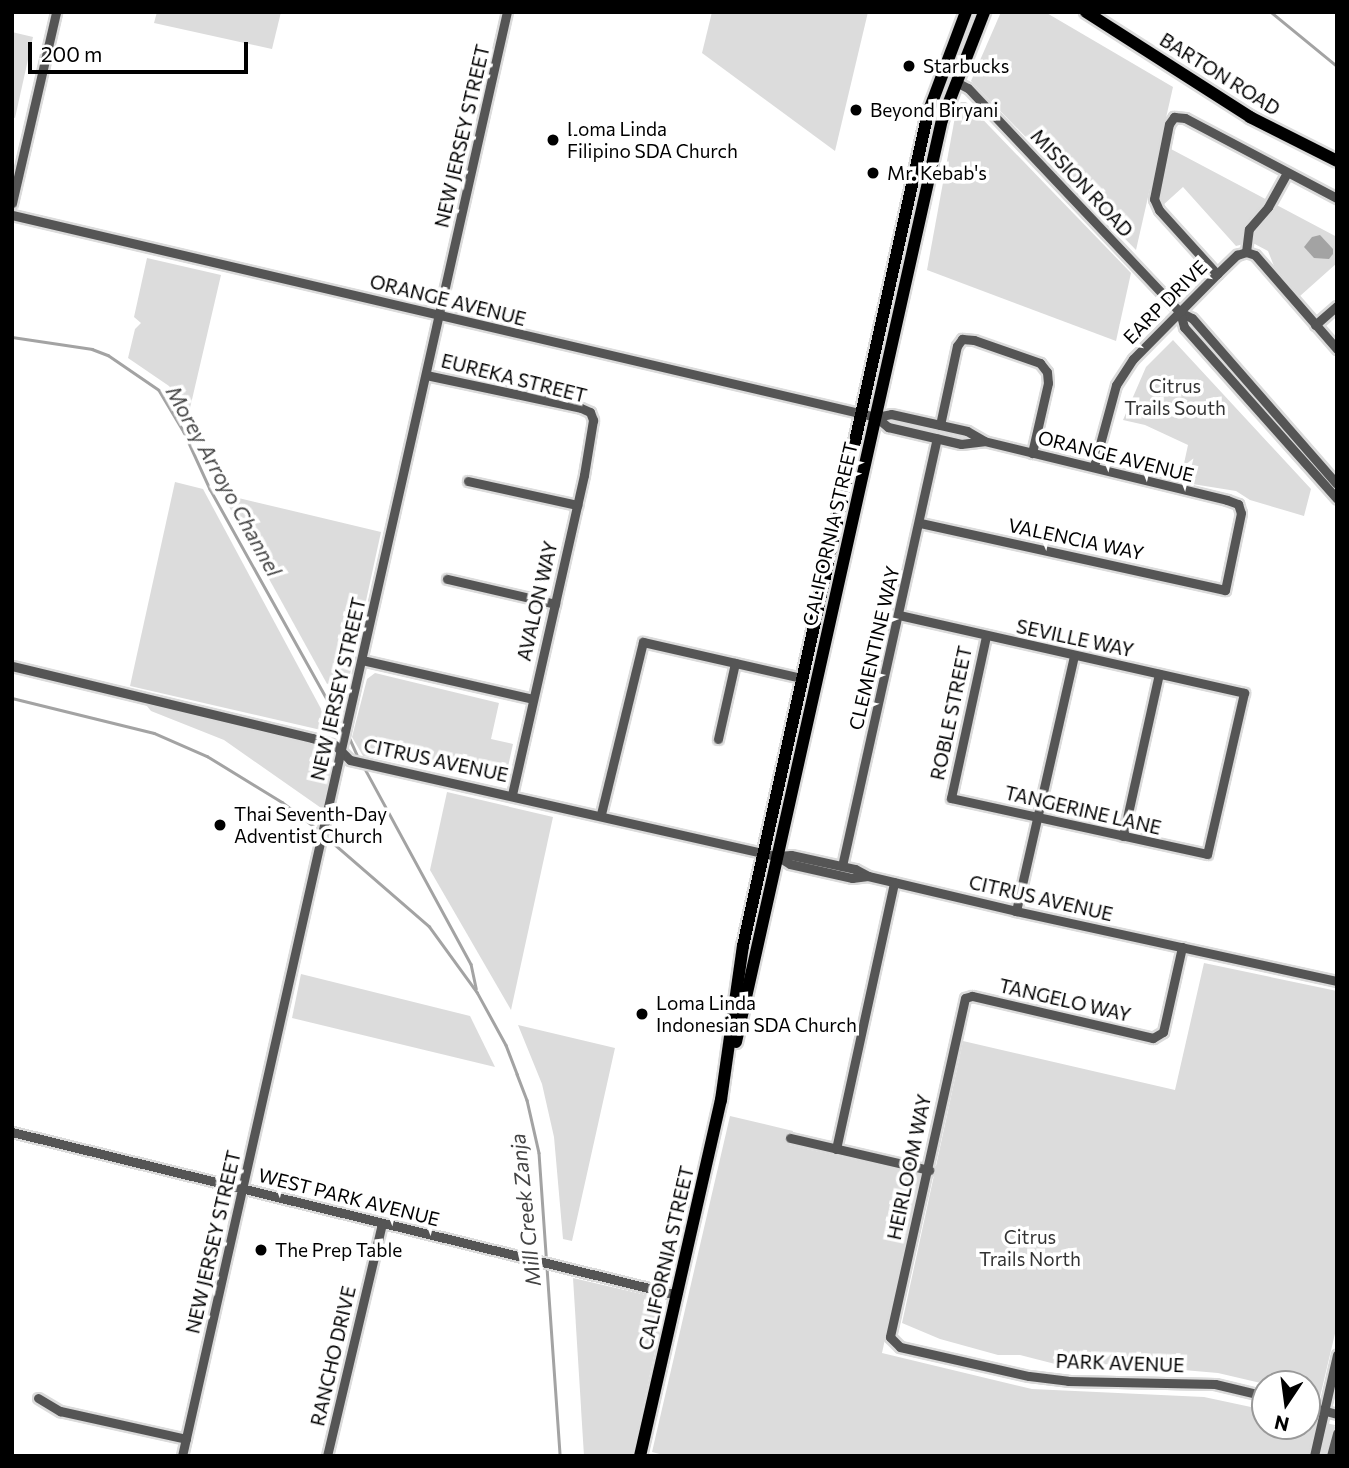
<!DOCTYPE html>
<style>
body{margin:0}
#map{position:relative;width:1349px;height:1468px;overflow:hidden;background:#fff;font-family:Commissioner,sans-serif}
div>[style]{position:absolute}
.green>*{inset:0;background:#dcdcdc}
.water>*{inset:0;background:#a3a3a3}
.stream>*{height:2.5px;margin:-1.25px;padding:0 1.25px;transform-origin:1.25px;border-radius:1.25px;background:#a3a3a3}
.roads{filter:drop-shadow(2px 0 #dbdbdb) drop-shadow(-2px 0 #dbdbdb) drop-shadow(0 2px #dbdbdb) drop-shadow(0 -2px #dbdbdb)}
.minor>*{height:9px;margin:-4.5px;padding:0 4.5px;transform-origin:4.5px;border-radius:4.5px;background:#555}
.major>*{height:12px;margin:-6px;padding:0 6px;transform-origin:6px;border-radius:6px;background:#000}
.dots>*{width:19px;height:19px;translate:-50% -50%;box-sizing:border-box;border:4px solid #fff;border-radius:50%}
span{translate:-50% -50%;white-space:nowrap;text-align:center;line-height:1.15;-webkit-text-stroke:7px #fff;paint-order:stroke}
.poi-label{font-size:19px;color:#000}
.left{translate:0 -50%;text-align:left}
.street-label{font-size:19px;color:#000}
.park-label{font-size:19px;color:#333}
.water-label{font-size:21px;color:#444;font-style:italic}
.frame{position:absolute;inset:0;border:14px solid #000;pointer-events:none}
.north{position:absolute;left:1251px;top:1370px;width:70px;height:70px;box-sizing:border-box;background:#fff;border:2px solid #999;border-radius:50%;rotate:193deg;font-size:19px;font-weight:700;line-height:28px;text-align:center;color:#000}
.north::after{content:'';display:block;margin:auto;width:24px;height:32px;background:#000;clip-path:polygon(50% 0,100% 100%,50% 72%,0 100%)}
.scale{position:absolute;left:28px;top:42px;width:220px;height:32px;box-sizing:border-box;border:4px solid #000;border-top:0;padding-left:9px;font-size:21px;line-height:24px;white-space:nowrap;color:#000;-webkit-text-stroke:5px #fff;paint-order:stroke}
</style>
<div id="map">
<div class="green">
<i style="clip-path:polygon(157px 12px,281px 12px,272px 49px,154px 23px)"></i>
<i style="clip-path:polygon(712px 12px,868px 12px,835px 151px,702px 53px)"></i>
<i style="clip-path:polygon(1001px 12px,1045px 12px,1173px 87px,1136px 250px,971px 81px)"></i>
<i style="clip-path:polygon(12px 32px,33px 37px,15px 118px,12px 117px)"></i>
<i style="clip-path:polygon(961px 102px,966px 102px,1131px 273px,1116px 341px,927px 270px,957px 106px)"></i>
<i style="clip-path:polygon(1169px 148px,1337px 237px,1337px 263px,1300px 296px,1274px 266px,1268px 251px,1251px 242px,1236px 246px,1183px 187px,1162px 206px,1158px 194px)"></i>
<i style="clip-path:polygon(147px 258px,221px 275px,187px 421px,169px 386px,128px 358px,135px 329px,141px 323px,134px 317px)"></i>
<i style="clip-path:polygon(1173px 340px,1311px 489px,1304px 516px,1250px 500px,1236px 491px,1180px 482px,1188px 445px,1145px 425px,1123px 420px,1146px 367px)"></i>
<i style="clip-path:polygon(175px 482px,203px 489px,334px 733px,130px 686px)"></i>
<i style="clip-path:polygon(222px 494px,381px 532px,342px 711px)"></i>
<i style="clip-path:polygon(375px 673px,499px 703px,491px 739px,513px 744px,506px 776px,500px 780px,363px 756px,352px 737px,367px 679px)"></i>
<i style="clip-path:polygon(143px 701px,328px 746px,336px 754px,324px 810px,224px 740px,151px 711px)"></i>
<i style="clip-path:polygon(447px 792px,553px 817px,511px 1010px,430px 870px)"></i>
<i style="clip-path:polygon(1204px 963px,1337px 991px,1337px 1325px,1320px 1397px,1307px 1394px,1307px 1384px,1265px 1384px,1218px 1373px,1114px 1364px,1063px 1366px,1020px 1355px,998px 1355px,940px 1339px,902px 1323px,963px 1041px,1175px 1090px)"></i>
<i style="clip-path:polygon(301px 974px,470px 1016px,495px 1067px,292px 1018px)"></i>
<i style="clip-path:polygon(518px 1025px,615px 1048px,572px 1241px,563px 1239px,554px 1137px,542px 1084px)"></i>
<i style="clip-path:polygon(730px 1116px,793px 1131px,789px 1145px,921px 1175px,882px 1353px,1032px 1389px,1204px 1397px,1265px 1410px,1265px 1426px,1307px 1426px,1307px 1419px,1335px 1425px,1328px 1456px,667px 1456px,652px 1452px)"></i>
<i style="clip-path:polygon(573px 1278px,655px 1297px,665px 1306px,632px 1456px,584px 1456px)"></i>
</div>
<div class="water">
<i style="clip-path:polygon(1320px 235px,1333px 249px,1333px 254px,1329px 259px,1314px 258px,1304px 247px,1312px 237px)"></i>
</div>
<div class="stream">
<i style="left:1271px;top:12px;width:85px;rotate:39.3deg"></i>
<i style="left:12px;top:337px;width:81px;rotate:8.5deg"></i>
<i style="left:92px;top:349px;width:17px;rotate:21deg"></i>
<i style="left:108px;top:355px;width:62px;rotate:34.5deg"></i>
<i style="left:159px;top:390px;width:49px;rotate:59.2deg"></i>
<i style="left:184px;top:432px;width:63px;rotate:65.5deg"></i>
<i style="left:210px;top:489px;width:269px;rotate:60.9deg"></i>
<i style="left:12px;top:698px;width:146px;rotate:13.8deg"></i>
<i style="left:154px;top:733px;width:58px;rotate:23.5deg"></i>
<i style="left:207px;top:756px;width:88px;rotate:31.5deg"></i>
<i style="left:282px;top:802px;width:48px;rotate:37.3deg"></i>
<i style="left:350px;top:739px;width:17px;rotate:66deg"></i>
<i style="left:364px;top:767px;width:224px;rotate:61.5deg"></i>
<i style="left:471px;top:964px;width:25px;rotate:78deg"></i>
<i style="left:325px;top:836px;width:138px;rotate:40.9deg"></i>
<i style="left:429px;top:926px;width:82px;rotate:54deg"></i>
<i style="left:477px;top:992px;width:60px;rotate:61.3deg"></i>
<i style="left:506px;top:1045px;width:31px;rotate:69deg"></i>
<i style="left:517px;top:1074px;width:28px;rotate:69deg"></i>
<i style="left:527px;top:1100px;width:54px;rotate:77.2deg"></i>
<i style="left:539px;top:1153px;width:304px;rotate:86deg"></i>
</div>
<div class="roads">
<div class="minor">
<i style="left:956px;top:82px;width:13px;rotate:27deg"></i>
<i style="left:968px;top:88px;width:308px;rotate:46.6deg"></i>
<i style="left:1180px;top:312px;width:13px;rotate:27deg"></i>
<i style="left:1192px;top:318px;width:220px;rotate:48.9deg"></i>
<i style="left:12px;top:203px;width:196px;rotate:-77deg"></i>
<i style="left:12px;top:215px;width:887px;rotate:13.16deg"></i>
<i style="left:876px;top:417px;width:15px;rotate:-11deg"></i>
<i style="left:891px;top:414px;width:78px;rotate:12.6deg"></i>
<i style="left:967px;top:431px;width:20px;rotate:30deg"></i>
<i style="left:984px;top:441px;width:250px;rotate:13.6deg"></i>
<i style="left:1227px;top:500px;width:12px;rotate:20deg"></i>
<i style="left:1238px;top:504px;width:9px;rotate:72deg"></i>
<i style="left:1241px;top:513px;width:79px;rotate:101.7deg"></i>
<i style="left:1225px;top:590px;width:312px;rotate:-167.6deg"></i>
<i style="left:1246px;top:252px;width:9px;rotate:18deg"></i>
<i style="left:1255px;top:255px;width:125px;rotate:48.9deg"></i>
<i style="left:1246px;top:252px;width:23px;rotate:-83deg"></i>
<i style="left:1249px;top:229px;width:29px;rotate:-49deg"></i>
<i style="left:1268px;top:207px;width:38px;rotate:-61deg"></i>
<i style="left:1217px;top:274px;width:86px;rotate:-132.2deg"></i>
<i style="left:1159px;top:210px;width:12px;rotate:-114deg"></i>
<i style="left:1154px;top:199px;width:76px;rotate:-78.7deg"></i>
<i style="left:1169px;top:124px;width:9px;rotate:-54deg"></i>
<i style="left:1174px;top:117px;width:11px;rotate:5deg"></i>
<i style="left:1185px;top:118px;width:172px;rotate:27.8deg"></i>
<i style="left:1180px;top:312px;width:16px;rotate:75deg"></i>
<i style="left:1184px;top:327px;width:230px;rotate:48.3deg"></i>
<i style="left:1315px;top:325px;width:29px;rotate:-41deg"></i>
<i style="left:426px;top:375px;width:158px;rotate:12deg"></i>
<i style="left:581px;top:408px;width:10px;rotate:24deg"></i>
<i style="left:590px;top:412px;width:9px;rotate:69deg"></i>
<i style="left:593px;top:420px;width:56px;rotate:99.3deg"></i>
<i style="left:584px;top:475px;width:327px;rotate:102.7deg"></i>
<i style="left:876px;top:417px;width:16px;rotate:40deg"></i>
<i style="left:888px;top:427px;width:75px;rotate:13.1deg"></i>
<i style="left:961px;top:444px;width:23px;rotate:-7deg"></i>
<i style="left:940px;top:425px;width:81px;rotate:-77.9deg"></i>
<i style="left:957px;top:346px;width:9px;rotate:-54deg"></i>
<i style="left:962px;top:339px;width:12px;rotate:5deg"></i>
<i style="left:974px;top:340px;width:70px;rotate:19.2deg"></i>
<i style="left:1040px;top:363px;width:11px;rotate:52deg"></i>
<i style="left:1047px;top:372px;width:11px;rotate:85deg"></i>
<i style="left:1048px;top:383px;width:72px;rotate:102.9deg"></i>
<i style="left:1094px;top:466px;width:84px;rotate:-74.8deg"></i>
<i style="left:1116px;top:385px;width:31px;rotate:-57deg"></i>
<i style="left:1133px;top:359px;width:120px;rotate:-45.3deg"></i>
<i style="left:1217px;top:274px;width:28px;rotate:-44deg"></i>
<i style="left:1237px;top:255px;width:9px;rotate:-18deg"></i>
<i style="left:468px;top:481px;width:112px;rotate:12.4deg"></i>
<i style="left:447px;top:579px;width:111px;rotate:13deg"></i>
<i style="left:899px;top:615px;width:354px;rotate:12.7deg"></i>
<i style="left:1244px;top:693px;width:165px;rotate:102.9deg"></i>
<i style="left:1207px;top:854px;width:262px;rotate:-167.7deg"></i>
<i style="left:951px;top:798px;width:166px;rotate:-77.8deg"></i>
<i style="left:362px;top:660px;width:175px;rotate:12.8deg"></i>
<i style="left:12px;top:666px;width:309px;rotate:13.5deg"></i>
<i style="left:312px;top:738px;width:24px;rotate:17deg"></i>
<i style="left:335px;top:745px;width:21px;rotate:45deg"></i>
<i style="left:350px;top:760px;width:438px;rotate:12.7deg"></i>
<i style="left:777px;top:856px;width:14px;rotate:-4deg"></i>
<i style="left:791px;top:855px;width:66px;rotate:12.3deg"></i>
<i style="left:855px;top:869px;width:15px;rotate:28deg"></i>
<i style="left:868px;top:876px;width:152px;rotate:13.3deg"></i>
<i style="left:1016px;top:911px;width:329px;rotate:12.3deg"></i>
<i style="left:718px;top:739px;width:78px;rotate:-77.4deg"></i>
<i style="left:601px;top:814px;width:177px;rotate:-76.3deg"></i>
<i style="left:643px;top:642px;width:163px;rotate:12.8deg"></i>
<i style="left:1123px;top:836px;width:166px;rotate:-77.5deg"></i>
<i style="left:777px;top:856px;width:15px;rotate:32deg"></i>
<i style="left:790px;top:864px;width:64px;rotate:12.7deg"></i>
<i style="left:852px;top:878px;width:16px;rotate:-7deg"></i>
<i style="left:842px;top:866px;width:438px;rotate:-77.5deg"></i>
<i style="left:1016px;top:911px;width:262px;rotate:-77.2deg"></i>
<i style="left:1182px;top:947px;width:87px;rotate:102.6deg"></i>
<i style="left:1163px;top:1032px;width:12px;rotate:149deg"></i>
<i style="left:1153px;top:1038px;width:186px;rotate:-166.9deg"></i>
<i style="left:972px;top:996px;width:7px;rotate:164deg"></i>
<i style="left:965px;top:998px;width:347px;rotate:102.5deg"></i>
<i style="left:890px;top:1337px;width:14px;rotate:45deg"></i>
<i style="left:900px;top:1347px;width:132px;rotate:12.7deg"></i>
<i style="left:1029px;top:1376px;width:39px;rotate:7deg"></i>
<i style="left:1068px;top:1381px;width:147px;rotate:1.2deg"></i>
<i style="left:1215px;top:1384px;width:51px;rotate:13.5deg"></i>
<i style="left:12px;top:1132px;width:685px;rotate:13.77deg"></i>
<i style="left:790px;top:1138px;width:143px;rotate:13deg"></i>
<i style="left:836px;top:1149px;width:273px;rotate:-77.7deg"></i>
<i style="left:38px;top:1398px;width:26px;rotate:31deg"></i>
<i style="left:60px;top:1411px;width:129px;rotate:12.5deg"></i>
<i style="left:1307px;top:1406px;width:31px;rotate:15deg"></i>
<i style="left:182px;top:1456px;width:1480px;rotate:-77.32deg"></i>
<i style="left:327px;top:1456px;width:239px;rotate:-76.7deg"></i>
<i style="left:1314px;top:1456px;width:104px;rotate:-77.2deg"></i>
<i style="left:1331px;top:1456px;width:24px;rotate:-75deg"></i>
</div>
<div class="major">
<i style="left:1086px;top:12px;width:195px;rotate:32.6deg"></i>
<i style="left:1250px;top:117px;width:97px;rotate:26.8deg"></i>
<i style="left:736px;top:1042px;width:945px;rotate:-77.41deg"></i>
<i style="left:942px;top:120px;width:116px;rotate:-68.7deg"></i>
<i style="left:640px;top:1456px;width:365px;rotate:-77.2deg"></i>
<i style="left:721px;top:1100px;width:156px;rotate:-81.9deg"></i>
<i style="left:743px;top:946px;width:853px;rotate:-77.48deg"></i>
<i style="left:928px;top:113px;width:108px;rotate:-69.4deg"></i>
</div>
</div>
<div class="dots">
<i style="left:909px;top:66px;background:#000"></i>
<i style="left:856px;top:110px;background:#000"></i>
<i style="left:553px;top:140px;background:#000"></i>
<i style="left:873px;top:173px;background:#000"></i>
<i style="left:220px;top:825px;background:#000"></i>
<i style="left:642px;top:1014px;background:#000"></i>
<i style="left:261px;top:1250px;background:#000"></i>
</div>
<div class="poi-label">
<span class="left" style="left:923px;top:66px">Starbucks</span>
<span class="left" style="left:870px;top:110px">Beyond Biryani</span>
<span class="left" style="left:567px;top:140px">Loma Linda<br>Filipino SDA Church</span>
<span class="left" style="left:887px;top:173px">Mr. Kebab's</span>
<span class="left" style="left:234px;top:825px">Thai Seventh-Day<br>Adventist Church</span>
<span class="left" style="left:656px;top:1014px">Loma Linda<br>Indonesian SDA Church</span>
<span class="left" style="left:275px;top:1250px">The Prep Table</span>
</div>
<div class="street-label">
<span style="left:1220px;top:74px;rotate:32deg">BARTON ROAD</span>
<span style="left:462px;top:136px;rotate:-77deg">NEW JERSEY STREET</span>
<span style="left:1082px;top:183px;rotate:47deg">MISSION ROAD</span>
<span style="left:448px;top:300px;rotate:14deg">ORANGE AVENUE</span>
<span style="left:1165px;top:302px;rotate:-45deg">EARP DRIVE</span>
<span style="left:514px;top:378px;rotate:14deg">EUREKA STREET</span>
<span style="left:1116px;top:456px;rotate:14deg">ORANGE AVENUE</span>
<span style="left:830px;top:534px;rotate:-77deg">CALIFORNIA STREET</span>
<span style="left:1076px;top:539px;rotate:12deg">VALENCIA WAY</span>
<span style="left:537px;top:601px;rotate:-77deg">AVALON WAY</span>
<span style="left:1075px;top:638px;rotate:12deg">SEVILLE WAY</span>
<span style="left:874px;top:648px;rotate:-77deg">CLEMENTINE WAY</span>
<span style="left:338px;top:689px;rotate:-77deg">NEW JERSEY STREET</span>
<span style="left:951px;top:713px;rotate:-78deg">ROBLE STREET</span>
<span style="left:436px;top:760px;rotate:12deg">CITRUS AVENUE</span>
<span style="left:1083px;top:810px;rotate:13deg">TANGERINE LANE</span>
<span style="left:1041px;top:898px;rotate:13deg">CITRUS AVENUE</span>
<span style="left:1065px;top:1000px;rotate:13deg">TANGELO WAY</span>
<span style="left:909px;top:1167px;rotate:-78deg">HEIRLOOM WAY</span>
<span style="left:349px;top:1197px;rotate:14deg">WEST PARK AVENUE</span>
<span style="left:213px;top:1242px;rotate:-77deg">NEW JERSEY STREET</span>
<span style="left:666px;top:1258px;rotate:-77deg">CALIFORNIA STREET</span>
<span style="left:333px;top:1356px;rotate:-77deg">RANCHO DRIVE</span>
<span style="left:1120px;top:1363px;rotate:2deg">PARK AVENUE</span>
</div>
<div class="park-label">
<span style="left:1175px;top:397px">Citrus<br>Trails South</span>
<span style="left:1030px;top:1248px">Citrus<br>Trails North</span>
</div>
<div class="water-label">
<span style="left:224px;top:481px;rotate:61deg">Morey Arroyo Channel</span>
<span style="left:525px;top:1210px;rotate:-96deg">Mill Creek Zanja</span>
</div>
<div class="frame"></div>
<div class="north">N</div>
<div class="scale">200 m</div>
</div>
